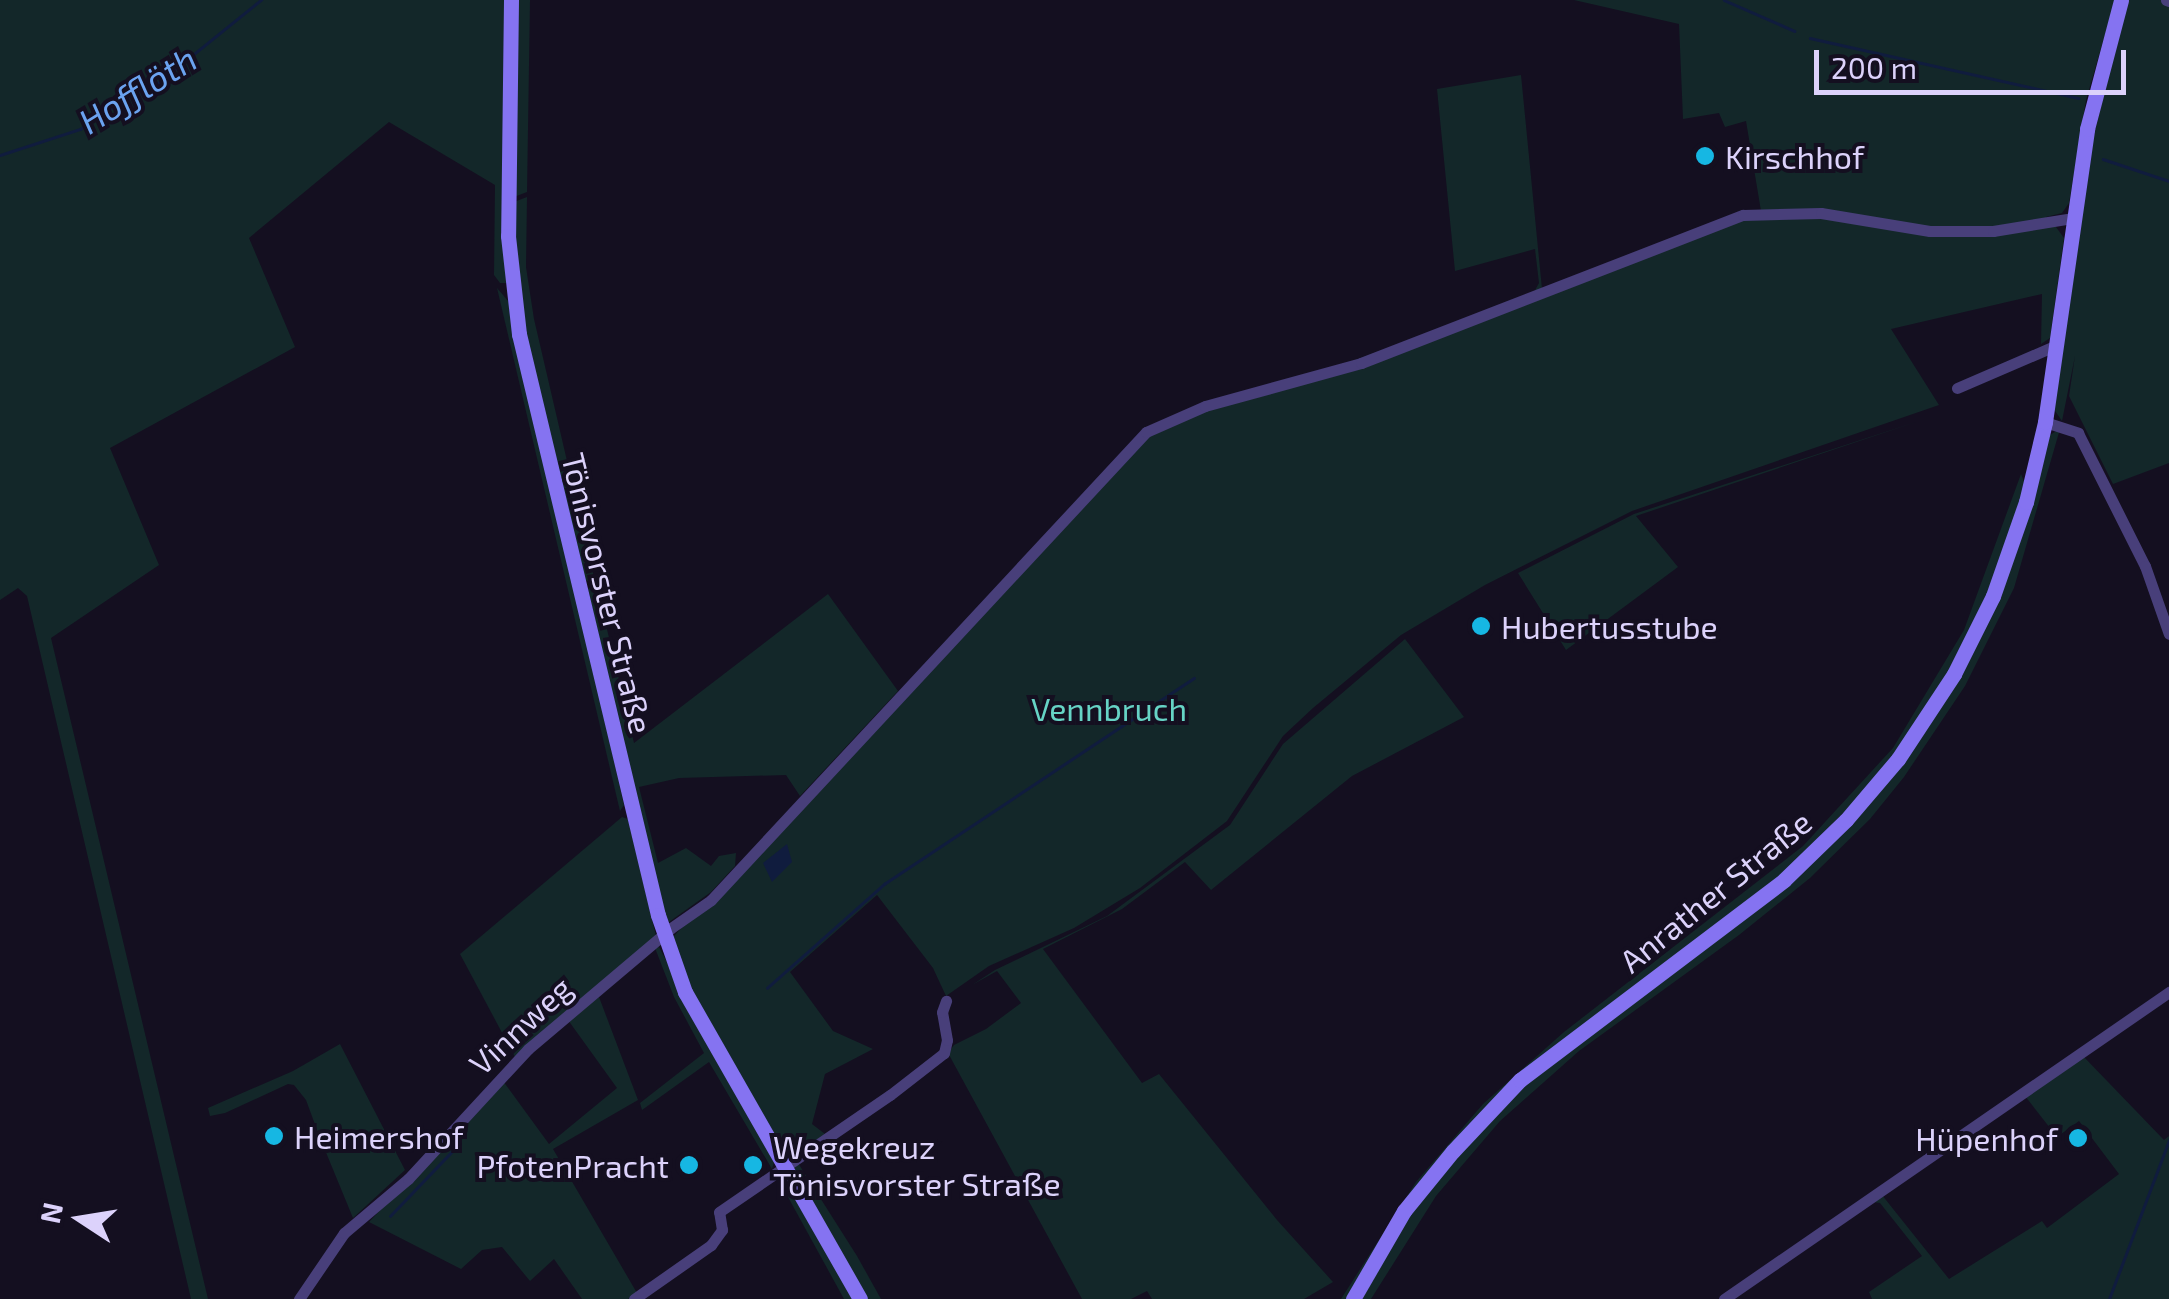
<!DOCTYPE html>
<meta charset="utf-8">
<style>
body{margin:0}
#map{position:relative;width:2169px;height:1299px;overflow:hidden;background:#140f20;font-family:"Exo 2",sans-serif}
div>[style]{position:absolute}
.green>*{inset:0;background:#132729}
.water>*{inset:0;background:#101c3e}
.stream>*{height:2.5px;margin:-1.25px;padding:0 1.25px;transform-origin:1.25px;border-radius:1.25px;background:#101c3e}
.minor>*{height:11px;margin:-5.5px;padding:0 5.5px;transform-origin:5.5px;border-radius:5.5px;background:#483f7a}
.secondary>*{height:15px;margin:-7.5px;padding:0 7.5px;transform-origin:7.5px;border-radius:7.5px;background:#8573f1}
.dots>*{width:28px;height:28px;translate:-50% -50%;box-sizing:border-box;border:5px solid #140f20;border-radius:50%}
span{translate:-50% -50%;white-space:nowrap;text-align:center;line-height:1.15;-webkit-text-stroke:8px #140f20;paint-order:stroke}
.poi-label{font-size:32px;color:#dcd2fb}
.left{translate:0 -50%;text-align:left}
.right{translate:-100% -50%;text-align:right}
.street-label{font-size:32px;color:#dcd2fb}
.park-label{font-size:32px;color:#66d3c5}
.water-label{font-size:35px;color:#6ba3f0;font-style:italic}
.north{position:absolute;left:30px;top:1169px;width:100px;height:100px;-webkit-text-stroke:8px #140f20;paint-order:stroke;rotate:282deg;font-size:28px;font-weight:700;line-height:40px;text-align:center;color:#dcd2fb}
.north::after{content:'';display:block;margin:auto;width:35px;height:45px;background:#dcd2fb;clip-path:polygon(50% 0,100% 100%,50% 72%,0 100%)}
.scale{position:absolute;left:1814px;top:50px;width:312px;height:45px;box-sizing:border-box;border:5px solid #dcd2fb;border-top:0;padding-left:12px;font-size:30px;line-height:35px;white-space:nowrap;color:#dcd2fb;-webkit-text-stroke:8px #140f20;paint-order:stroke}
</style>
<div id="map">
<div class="green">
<i style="clip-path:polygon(0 0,506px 0,507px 283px,500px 283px,494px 275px,495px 185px,389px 122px,249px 238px,295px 347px,110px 448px,159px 565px,51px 638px,208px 1299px,191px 1299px,27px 596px,18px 588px,0 600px)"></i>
<i style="clip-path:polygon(516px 0,530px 0,527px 192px,514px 197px)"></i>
<i style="clip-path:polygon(1574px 0,2115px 0,2086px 100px,2069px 203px,2062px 213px,2046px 217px,2046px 225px,2056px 227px,2064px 238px,2050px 338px,2041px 344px,2042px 294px,1891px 329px,1939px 405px,1632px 511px,1485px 585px,1401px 635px,1313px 708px,1283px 736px,1227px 821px,1140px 888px,1074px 928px,989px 966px,946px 996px,933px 968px,877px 895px,790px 972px,833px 1031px,873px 1049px,825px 1074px,812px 1124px,825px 1134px,796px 1154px,783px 1155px,697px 1006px,673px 937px,1145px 437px,1205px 410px,1257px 396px,1761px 211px,1746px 121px,1725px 127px,1719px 113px,1683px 119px,1679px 24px)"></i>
<i style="clip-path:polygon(2127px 0,2169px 0,2169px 463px,2113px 484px,2069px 396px,2075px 356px,2062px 421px,2053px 408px,2082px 185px)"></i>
<i style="clip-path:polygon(1521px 75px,1542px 289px,1534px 292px,1539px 283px,1535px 249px,1455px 271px,1437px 89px)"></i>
<i style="clip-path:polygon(527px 197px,526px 267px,534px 319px,594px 577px,588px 581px,583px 580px,534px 382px,516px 277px,514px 202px)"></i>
<i style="clip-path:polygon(497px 288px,509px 302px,624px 805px,620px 811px)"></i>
<i style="clip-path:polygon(1919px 421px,1636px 516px,1678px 567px,1566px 650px,1518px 573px,1634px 514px)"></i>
<i style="clip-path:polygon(2060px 429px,2014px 588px,1965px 686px,1904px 777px,1870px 819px,1810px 878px,1739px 935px,1579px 1051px,1500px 1121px,1436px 1196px,1371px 1299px,1359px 1299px,1410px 1215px,1450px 1163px,1538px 1072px,1789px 881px,1954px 683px,2048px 436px)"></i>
<i style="clip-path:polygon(2021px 474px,2025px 484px,1992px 584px,1946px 676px,1897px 751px,1864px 792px,1782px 874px,1525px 1070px,1484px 1109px,1347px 1299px,1341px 1299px,1416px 1182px,1483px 1104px,1564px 1032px,1803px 846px,1893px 748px,1964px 630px)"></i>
<i style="clip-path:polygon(596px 583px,634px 743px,828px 594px,898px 691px,800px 796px,786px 775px,679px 778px,639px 787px,658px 863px,686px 848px,711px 866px,719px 856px,736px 853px,735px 866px,711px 892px,669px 922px,663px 917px,588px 589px)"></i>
<i style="clip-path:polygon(1405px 639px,1464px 717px,1352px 776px,1211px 890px,1185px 862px,1122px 909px,1043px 949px,1142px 1083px,1159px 1074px,1277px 1220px,1333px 1282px,1304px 1299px,1152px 1299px,1147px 1291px,1131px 1299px,1082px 1299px,948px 1053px,954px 1045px,986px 1029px,1021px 1003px,997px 971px,972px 985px,995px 970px,1107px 916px,1230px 825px,1283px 744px)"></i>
<i style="clip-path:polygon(622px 817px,628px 819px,656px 936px,515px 1057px,460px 954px)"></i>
<i style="clip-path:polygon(659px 947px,774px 1162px,772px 1169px,709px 1062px,642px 1110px,640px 1103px,704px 1053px,674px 997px,655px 948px)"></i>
<i style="clip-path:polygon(599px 997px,638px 1100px,553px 1149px,637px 1293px,628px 1299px,582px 1299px,554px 1259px,530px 1281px,502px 1247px,482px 1250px,461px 1269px,369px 1222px,503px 1081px,549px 1144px,617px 1088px,568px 1020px)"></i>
<i style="clip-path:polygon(340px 1044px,405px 1170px,353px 1218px,325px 1150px,318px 1146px,320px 1138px,306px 1100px,294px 1085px,288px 1084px,225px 1113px,210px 1116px,208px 1108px,293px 1071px)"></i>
<i style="clip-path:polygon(2083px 1056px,2164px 1140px,2169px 1136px,2169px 1299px,1872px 1299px,1869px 1292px,1922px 1256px,1880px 1203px,1873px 1202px,1882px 1195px,1949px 1279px,2042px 1221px,2047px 1228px,2119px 1174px,2079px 1121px,2057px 1137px,2025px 1096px)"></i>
<i style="clip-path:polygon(798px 1163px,857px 1256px,881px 1299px,866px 1299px,794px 1169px)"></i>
<i style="clip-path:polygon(780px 1176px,783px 1178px,853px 1299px,844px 1299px,777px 1177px)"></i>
</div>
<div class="water">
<i style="clip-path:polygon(787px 844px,792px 862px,772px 882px,763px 863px)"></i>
</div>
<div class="stream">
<i style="left:1724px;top:0;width:77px;rotate:23.6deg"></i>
<i style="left:1810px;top:38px;width:275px;rotate:12.6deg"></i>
<i style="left:0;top:155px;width:84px;rotate:-18deg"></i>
<i style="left:80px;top:129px;width:66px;rotate:-33.9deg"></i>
<i style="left:135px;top:92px;width:19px;rotate:-16deg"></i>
<i style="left:153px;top:87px;width:139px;rotate:-38.9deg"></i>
<i style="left:2103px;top:159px;width:70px;rotate:18.4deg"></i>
<i style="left:767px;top:988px;width:157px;rotate:-41.6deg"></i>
<i style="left:884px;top:884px;width:372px;rotate:-33.6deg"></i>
<i style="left:390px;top:1216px;width:100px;rotate:-46.2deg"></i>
<i style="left:2109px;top:1299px;width:170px;rotate:-69.3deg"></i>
</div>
<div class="minor">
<i style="left:2166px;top:0;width:3px;rotate:18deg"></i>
<i style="left:1957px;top:388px;width:109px;rotate:-23.3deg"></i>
<i style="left:2045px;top:422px;width:35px;rotate:18deg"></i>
<i style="left:2078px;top:433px;width:149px;rotate:63.3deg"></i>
<i style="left:2145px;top:566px;width:72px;rotate:70.6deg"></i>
<i style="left:299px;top:1299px;width:80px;rotate:-55.7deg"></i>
<i style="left:344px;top:1233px;width:84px;rotate:-40.2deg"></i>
<i style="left:408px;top:1179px;width:177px;rotate:-47.3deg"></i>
<i style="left:528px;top:1049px;width:187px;rotate:-40.2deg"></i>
<i style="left:671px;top:928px;width:49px;rotate:-35deg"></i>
<i style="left:711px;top:900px;width:639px;rotate:-47.09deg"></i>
<i style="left:1146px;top:432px;width:64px;rotate:-23.8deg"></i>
<i style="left:1205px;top:406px;width:162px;rotate:-15.4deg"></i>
<i style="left:1361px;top:363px;width:410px;rotate:-21.2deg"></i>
<i style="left:1743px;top:215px;width:78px;rotate:-1.5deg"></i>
<i style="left:1821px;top:213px;width:110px;rotate:9.4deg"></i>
<i style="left:1930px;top:231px;width:63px"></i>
<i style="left:1993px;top:231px;width:80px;rotate:-9.3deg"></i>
<i style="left:634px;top:1299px;width:94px;rotate:-35deg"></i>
<i style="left:711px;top:1245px;width:19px;rotate:-54deg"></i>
<i style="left:722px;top:1230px;width:18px;rotate:-99deg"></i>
<i style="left:719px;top:1212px;width:207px;rotate:-34.4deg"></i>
<i style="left:890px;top:1095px;width:68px;rotate:-37.9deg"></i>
<i style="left:944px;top:1053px;width:13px;rotate:-77deg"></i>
<i style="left:947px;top:1040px;width:28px;rotate:-100deg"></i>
<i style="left:942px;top:1012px;width:12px;rotate:-70deg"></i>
<i style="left:1724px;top:1299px;width:541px;rotate:-34.6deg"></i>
</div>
<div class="secondary">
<i style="left:511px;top:0;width:236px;rotate:90.7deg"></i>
<i style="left:508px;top:236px;width:99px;rotate:83.6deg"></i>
<i style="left:519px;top:334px;width:597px;rotate:76.55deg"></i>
<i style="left:658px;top:915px;width:82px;rotate:70.7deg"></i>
<i style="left:685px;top:992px;width:353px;rotate:60.3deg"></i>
<i style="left:1353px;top:1299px;width:102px;rotate:-59.9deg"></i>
<i style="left:1404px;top:1211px;width:77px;rotate:-50.8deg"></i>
<i style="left:1453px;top:1151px;width:98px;rotate:-46.7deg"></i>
<i style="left:1520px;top:1080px;width:331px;rotate:-37.1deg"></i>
<i style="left:1784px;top:880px;width:86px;rotate:-44.1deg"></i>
<i style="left:1846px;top:820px;width:80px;rotate:-49.6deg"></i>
<i style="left:1898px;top:759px;width:102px;rotate:-56.6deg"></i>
<i style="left:1954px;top:674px;width:87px;rotate:-63.4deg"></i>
<i style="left:1993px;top:596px;width:100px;rotate:-70.7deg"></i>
<i style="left:2026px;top:502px;width:82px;rotate:-76.6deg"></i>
<i style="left:2045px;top:422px;width:296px;rotate:-81.8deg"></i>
<i style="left:2087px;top:129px;width:133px;rotate:-75.2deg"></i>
</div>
<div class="dots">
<i style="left:1705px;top:156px;background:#16b7e3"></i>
<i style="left:1481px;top:626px;background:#16b7e3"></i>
<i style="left:274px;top:1136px;background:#16b7e3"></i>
<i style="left:2078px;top:1138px;background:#16b7e3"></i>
<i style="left:689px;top:1165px;background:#16b7e3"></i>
<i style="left:753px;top:1165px;background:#16b7e3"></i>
</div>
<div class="poi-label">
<span class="left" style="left:1725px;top:156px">Kirschhof</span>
<span class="left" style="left:1501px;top:626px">Hubertusstube</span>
<span class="left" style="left:294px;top:1136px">Heimershof</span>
<span class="right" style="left:2058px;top:1138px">Hüpenhof</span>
<span class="left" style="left:773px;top:1165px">Wegekreuz<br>Tönisvorster Straße</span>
<span class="right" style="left:669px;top:1165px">PfotenPracht</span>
</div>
<div class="street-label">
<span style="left:608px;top:593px;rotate:76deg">Tönisvorster Straße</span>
<span style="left:1715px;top:891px;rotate:-39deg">Anrather Straße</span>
<span style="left:520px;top:1025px;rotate:-43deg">Vinnweg</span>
</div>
<div class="park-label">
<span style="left:1109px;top:708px">Vennbruch</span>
</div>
<div class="water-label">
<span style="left:137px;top:89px;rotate:-32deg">Hofflöth</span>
</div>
<div class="north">N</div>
<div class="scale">200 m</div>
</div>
